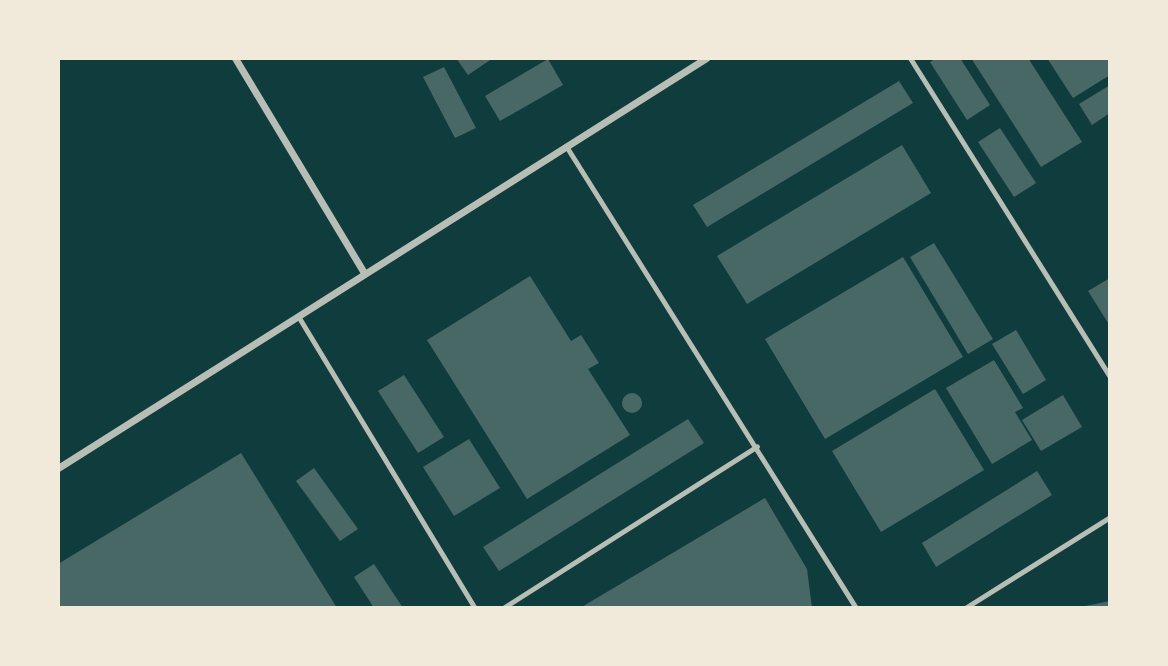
<!DOCTYPE html>
<style>
body{margin:0}
#map{position:relative;width:1168px;height:666px;overflow:hidden;background:#0f3d3e;font-family:Commissioner,sans-serif}
div>[style]{position:absolute}
.building>*{inset:0;background:#486865}
.round{border-radius:50%}
.service>*{height:5px;margin:-2.5px;padding:0 2.5px;transform-origin:2.5px;border-radius:2.5px;background:#b8beb3}
.minor>*{height:7px;margin:-3.5px;padding:0 3.5px;transform-origin:3.5px;border-radius:3.5px;background:#b8beb3}
span{translate:-50% -50%;white-space:nowrap;text-align:center;line-height:1.15;-webkit-text-stroke:7px #f1e9da;paint-order:stroke}
.frame{position:absolute;inset:0;border:60px solid #f1e9da;pointer-events:none}
</style>
<div id="map">
<div class="building">
<i style="clip-path:polygon(456px 58px,493px 58px,468px 75px)"></i>
<i style="clip-path:polygon(937px 58px,960px 58px,990px 105px,967px 120px,930px 62px)"></i>
<i style="clip-path:polygon(971px 58px,1028px 58px,1082px 142px,1041px 167px)"></i>
<i style="clip-path:polygon(1047px 58px,1110px 58px,1110px 75px,1073px 98px)"></i>
<i style="clip-path:polygon(548px 59px,563px 85px,500px 121px,485px 96px)"></i>
<i style="clip-path:polygon(444px 67px,476px 128px,455px 138px,423px 77px)"></i>
<i style="clip-path:polygon(899px 81px,913px 103px,707px 227px,693px 205px)"></i>
<i style="clip-path:polygon(1110px 85px,1110px 113px,1092px 125px,1079px 104px)"></i>
<i style="clip-path:polygon(1000px 128px,1036px 183px,1014px 197px,978px 142px)"></i>
<i style="clip-path:polygon(902px 145px,931px 193px,747px 304px,717px 256px)"></i>
<i style="clip-path:polygon(934px 243px,993px 339px,968px 354px,910px 257px)"></i>
<i style="clip-path:polygon(903px 257px,963px 357px,825px 439px,765px 339px)"></i>
<i style="clip-path:polygon(530px 276px,571px 341px,581px 335px,599px 363px,588px 369px,630px 435px,527px 499px,427px 340px)"></i>
<i style="clip-path:polygon(1110px 278px,1110px 326px,1088px 291px)"></i>
<i style="clip-path:polygon(1016px 330px,1046px 380px,1023px 394px,992px 344px)"></i>
<i style="clip-path:polygon(994px 360px,1023px 408px,1015px 412px,1032px 440px,992px 464px,946px 388px)"></i>
<i style="clip-path:polygon(404px 375px,444px 437px,418px 453px,378px 391px)"></i>
<i style="clip-path:polygon(935px 389px,984px 470px,881px 532px,832px 451px)"></i>
<i class="round" style="left:622px;top:393px;width:20px;height:20px"></i>
<i style="clip-path:polygon(1063px 395px,1082px 427px,1041px 451px,1022px 420px)"></i>
<i style="clip-path:polygon(688px 419px,704px 443px,499px 571px,483px 547px)"></i>
<i style="clip-path:polygon(469px 439px,500px 488px,454px 516px,423px 467px)"></i>
<i style="clip-path:polygon(241px 453px,337px 608px,58px 608px,58px 564px)"></i>
<i style="clip-path:polygon(314px 468px,358px 529px,340px 541px,296px 481px)"></i>
<i style="clip-path:polygon(1037px 471px,1052px 495px,936px 567px,922px 543px)"></i>
<i style="clip-path:polygon(765px 498px,807px 569px,812px 608px,580px 608px)"></i>
<i style="clip-path:polygon(374px 564px,403px 608px,374px 608px,354px 577px)"></i>
<i style="clip-path:polygon(1110px 601px,1110px 608px,1080px 608px,1080px 607px)"></i>
</div>
<div class="service">
<i style="left:910px;top:58px;width:377px;rotate:57.9deg"></i>
<i style="left:566px;top:146px;width:545px;rotate:57.88deg"></i>
<i style="left:298px;top:316px;width:341px;rotate:58.8deg"></i>
<i style="left:503px;top:608px;width:301px;rotate:-32.5deg"></i>
<i style="left:965px;top:608px;width:171px;rotate:-32.1deg"></i>
</div>
<div class="minor">
<i style="left:235px;top:58px;width:251px;rotate:59deg"></i>
<i style="left:58px;top:468px;width:767px;rotate:-32.32deg"></i>
</div>
<div class="frame"></div>
</div>
